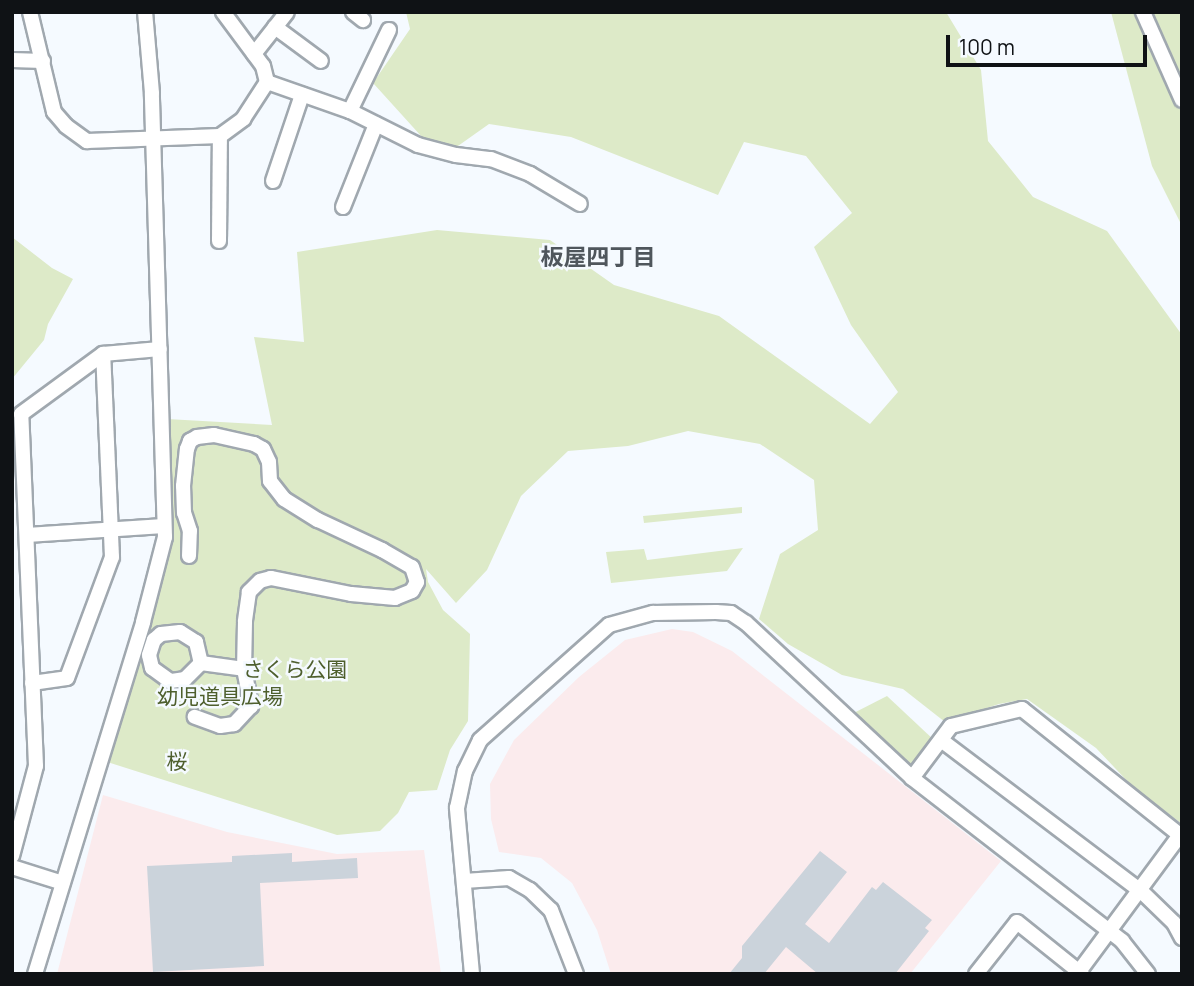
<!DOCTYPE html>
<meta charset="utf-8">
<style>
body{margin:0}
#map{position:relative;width:1194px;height:986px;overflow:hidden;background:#f5faff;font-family:Manrope,"Noto Sans JP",sans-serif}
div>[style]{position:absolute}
.education>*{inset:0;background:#fbebed}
.green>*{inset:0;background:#ddeac8}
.building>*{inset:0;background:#cbd3db}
.roads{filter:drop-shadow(2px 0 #a0a8af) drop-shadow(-2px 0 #a0a8af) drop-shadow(0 2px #a0a8af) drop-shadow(0 -2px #a0a8af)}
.minor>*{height:14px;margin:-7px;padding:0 7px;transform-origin:7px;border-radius:7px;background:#fff}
span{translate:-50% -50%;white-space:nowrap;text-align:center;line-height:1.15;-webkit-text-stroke:5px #f5faff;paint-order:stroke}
.park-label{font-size:21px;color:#4e5f2d}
.neighbourhood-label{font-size:23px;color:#4f565c;font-weight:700}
.frame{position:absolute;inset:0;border:14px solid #0f1215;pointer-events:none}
.scale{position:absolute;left:946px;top:35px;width:201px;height:32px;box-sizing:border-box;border:4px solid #0f1215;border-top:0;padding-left:9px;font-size:21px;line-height:24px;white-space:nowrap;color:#0f1215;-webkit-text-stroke:5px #f5faff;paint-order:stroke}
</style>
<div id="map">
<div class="education">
<i style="clip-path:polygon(672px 629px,693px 632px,732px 651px,1001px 861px,910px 974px,611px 974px,597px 930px,572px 883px,541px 858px,499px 852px,491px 819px,490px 784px,514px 740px,579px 677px,625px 640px)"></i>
<i style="clip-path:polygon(103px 795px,227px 832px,337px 854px,424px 850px,441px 974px,57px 974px)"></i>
</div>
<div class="green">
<i style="clip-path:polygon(406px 12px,946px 12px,981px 70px,988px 141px,1033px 197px,1107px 231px,1182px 335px,1182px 824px,1132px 786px,1096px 748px,1027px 699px,999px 704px,945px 722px,903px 689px,842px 675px,788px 644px,759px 619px,780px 554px,818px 530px,814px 480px,760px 444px,688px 431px,628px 446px,568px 451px,521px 496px,487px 570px,456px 603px,426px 569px,428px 582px,443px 610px,470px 634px,468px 721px,450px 750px,437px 790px,409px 792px,398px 813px,380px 831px,337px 835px,101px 760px,158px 568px,167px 419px,272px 425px,254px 337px,304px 342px,297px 252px,437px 230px,550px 240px,614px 285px,719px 316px,870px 424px,898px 392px,851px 325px,814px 247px,852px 213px,806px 156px,744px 142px,718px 195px,571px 137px,489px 124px,441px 158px,373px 83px,410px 29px)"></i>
<i style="clip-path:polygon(1111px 12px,1182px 12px,1182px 226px,1152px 166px)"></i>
<i style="clip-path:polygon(12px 237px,52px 268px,73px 279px,48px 324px,44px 340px,12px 379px)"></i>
<i style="clip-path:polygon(742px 507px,742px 513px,644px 523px,643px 516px)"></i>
<i style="clip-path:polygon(743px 548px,727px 571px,611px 583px,606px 552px,644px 549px,647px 560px)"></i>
<i style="clip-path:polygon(887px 696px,935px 741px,910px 772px,842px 719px)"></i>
</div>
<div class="building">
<i style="clip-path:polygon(820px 851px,847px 872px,805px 924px,829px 943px,872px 887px,876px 890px,883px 882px,932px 920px,925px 928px,929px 931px,895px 974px,818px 974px,786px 947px,764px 974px,729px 974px,742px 958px,742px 946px)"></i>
<i style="clip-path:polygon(292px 853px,292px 862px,357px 858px,358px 878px,260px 883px,264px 966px,153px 972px,147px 866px,232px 862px,232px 856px)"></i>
</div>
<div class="roads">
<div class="minor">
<i style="left:30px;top:12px;width:103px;rotate:76.5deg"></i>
<i style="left:54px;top:112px;width:18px;rotate:49deg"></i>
<i style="left:66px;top:126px;width:26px;rotate:36deg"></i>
<i style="left:87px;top:141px;width:133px;rotate:-2.2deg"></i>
<i style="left:220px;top:136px;width:29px;rotate:-36deg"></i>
<i style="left:243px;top:119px;width:44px;rotate:-57deg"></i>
<i style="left:223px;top:12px;width:67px;rotate:53.5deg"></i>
<i style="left:263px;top:66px;width:16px;rotate:76deg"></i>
<i style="left:267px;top:82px;width:88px;rotate:19.3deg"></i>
<i style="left:350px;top:111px;width:76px;rotate:26.6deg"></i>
<i style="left:418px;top:145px;width:39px;rotate:15deg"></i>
<i style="left:456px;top:155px;width:35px;rotate:7deg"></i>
<i style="left:491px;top:159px;width:42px;rotate:21deg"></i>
<i style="left:530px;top:174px;width:58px;rotate:31deg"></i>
<i style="left:353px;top:12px;width:13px;rotate:39deg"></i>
<i style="left:1143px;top:12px;width:96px;rotate:66.1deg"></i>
<i style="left:275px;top:27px;width:57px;rotate:36.5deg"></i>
<i style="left:254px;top:54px;width:53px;rotate:-51.8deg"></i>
<i style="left:12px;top:60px;width:31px;rotate:2deg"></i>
<i style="left:350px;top:111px;width:90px;rotate:-64.3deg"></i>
<i style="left:273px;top:181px;width:91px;rotate:-71.4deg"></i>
<i style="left:343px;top:207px;width:89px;rotate:-68.3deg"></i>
<i style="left:219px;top:241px;width:105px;rotate:-89.5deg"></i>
<i style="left:27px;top:535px;width:137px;rotate:-3.8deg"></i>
<i style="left:189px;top:556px;width:25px;rotate:-88deg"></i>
<i style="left:190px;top:531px;width:19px;rotate:-108deg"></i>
<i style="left:184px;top:513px;width:27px;rotate:-92deg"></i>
<i style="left:183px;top:486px;width:37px;rotate:-84deg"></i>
<i style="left:187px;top:449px;width:9px;rotate:-69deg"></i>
<i style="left:190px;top:441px;width:8px;rotate:-30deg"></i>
<i style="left:197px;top:437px;width:17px;rotate:-7deg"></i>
<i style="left:214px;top:435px;width:41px;rotate:12.7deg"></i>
<i style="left:254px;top:444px;width:10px;rotate:29deg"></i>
<i style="left:263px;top:449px;width:14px;rotate:65deg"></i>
<i style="left:269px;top:462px;width:19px;rotate:87deg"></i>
<i style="left:270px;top:481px;width:23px;rotate:52deg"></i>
<i style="left:284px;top:499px;width:40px;rotate:32deg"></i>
<i style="left:318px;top:520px;width:71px;rotate:25.1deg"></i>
<i style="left:382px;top:550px;width:34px;rotate:30deg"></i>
<i style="left:412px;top:567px;width:16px;rotate:72deg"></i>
<i style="left:417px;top:582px;width:10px;rotate:119deg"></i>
<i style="left:412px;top:591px;width:18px;rotate:158deg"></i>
<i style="left:395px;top:598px;width:44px;rotate:-174.8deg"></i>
<i style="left:351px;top:594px;width:82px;rotate:-168.7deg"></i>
<i style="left:271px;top:578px;width:11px;rotate:165deg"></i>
<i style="left:260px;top:581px;width:16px;rotate:135deg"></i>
<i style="left:249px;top:592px;width:30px;rotate:98deg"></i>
<i style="left:245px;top:622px;width:47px;rotate:91.2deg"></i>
<i style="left:244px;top:669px;width:38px;rotate:79deg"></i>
<i style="left:251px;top:706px;width:25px;rotate:133deg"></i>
<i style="left:234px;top:724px;width:14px;rotate:172deg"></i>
<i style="left:220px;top:726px;width:27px;rotate:-160deg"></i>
<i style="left:201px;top:663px;width:23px;rotate:135deg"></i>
<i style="left:185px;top:679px;width:15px;rotate:172deg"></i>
<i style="left:170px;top:681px;width:22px;rotate:-144deg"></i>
<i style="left:152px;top:668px;width:13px;rotate:-103deg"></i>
<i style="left:149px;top:655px;width:16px;rotate:-72deg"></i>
<i style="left:154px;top:640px;width:9px;rotate:-41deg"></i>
<i style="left:161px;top:634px;width:19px;rotate:-6deg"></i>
<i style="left:180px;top:632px;width:19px;rotate:32deg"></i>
<i style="left:196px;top:642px;width:22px;rotate:77deg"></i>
<i style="left:201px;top:663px;width:43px;rotate:7.9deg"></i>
<i style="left:32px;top:683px;width:35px;rotate:-8deg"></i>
<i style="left:67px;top:678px;width:129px;rotate:-69.6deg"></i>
<i style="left:112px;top:557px;width:203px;rotate:-92.5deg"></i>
<i style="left:941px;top:740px;width:251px;rotate:37.1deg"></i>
<i style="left:1141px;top:891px;width:46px;rotate:44.1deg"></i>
<i style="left:1174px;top:923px;width:17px;rotate:62deg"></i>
<i style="left:912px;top:778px;width:65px;rotate:-53.1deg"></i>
<i style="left:951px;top:726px;width:73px;rotate:-13.5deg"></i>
<i style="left:1022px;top:709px;width:202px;rotate:38.6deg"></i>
<i style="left:1180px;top:835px;width:173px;rotate:126.5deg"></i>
<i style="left:12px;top:856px;width:93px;rotate:-75.1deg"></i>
<i style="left:36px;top:766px;width:352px;rotate:-92.4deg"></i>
<i style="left:21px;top:414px;width:102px;rotate:-36.2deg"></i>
<i style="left:103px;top:354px;width:57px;rotate:-5deg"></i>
<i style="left:12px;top:867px;width:53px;rotate:17.4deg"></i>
<i style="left:464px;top:881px;width:45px;rotate:-3.8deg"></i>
<i style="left:509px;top:878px;width:24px;rotate:30deg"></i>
<i style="left:530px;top:890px;width:29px;rotate:44deg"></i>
<i style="left:551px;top:910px;width:69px;rotate:68.7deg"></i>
<i style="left:35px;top:974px;width:368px;rotate:-72.9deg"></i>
<i style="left:143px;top:622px;width:88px;rotate:-75.5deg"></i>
<i style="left:165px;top:537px;width:444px;rotate:-91.7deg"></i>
<i style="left:152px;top:93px;width:81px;rotate:-94.9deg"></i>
<i style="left:472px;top:974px;width:167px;rotate:-95.2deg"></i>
<i style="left:457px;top:808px;width:38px;rotate:-78deg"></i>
<i style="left:465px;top:771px;width:34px;rotate:-64deg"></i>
<i style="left:480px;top:740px;width:173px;rotate:-41.7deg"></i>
<i style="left:609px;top:625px;width:46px;rotate:-15.3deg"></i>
<i style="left:653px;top:613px;width:63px;rotate:-0.9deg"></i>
<i style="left:716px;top:612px;width:15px;rotate:4deg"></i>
<i style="left:731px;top:613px;width:18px;rotate:34deg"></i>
<i style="left:746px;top:623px;width:227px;rotate:43deg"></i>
<i style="left:912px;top:778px;width:266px;rotate:37.8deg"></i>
<i style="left:1122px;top:941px;width:42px;rotate:51.8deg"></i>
<i style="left:976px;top:974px;width:66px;rotate:-51.7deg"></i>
<i style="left:1017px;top:922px;width:83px;rotate:38.7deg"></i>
</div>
</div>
<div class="park-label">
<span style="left:295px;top:669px">さくら公園</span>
<span style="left:220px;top:696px">幼児道具広場</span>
<span style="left:177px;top:761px">桜</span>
</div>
<div class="neighbourhood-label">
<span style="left:598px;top:256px">板屋四丁目</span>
</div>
<div class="frame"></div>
<div class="scale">100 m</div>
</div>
